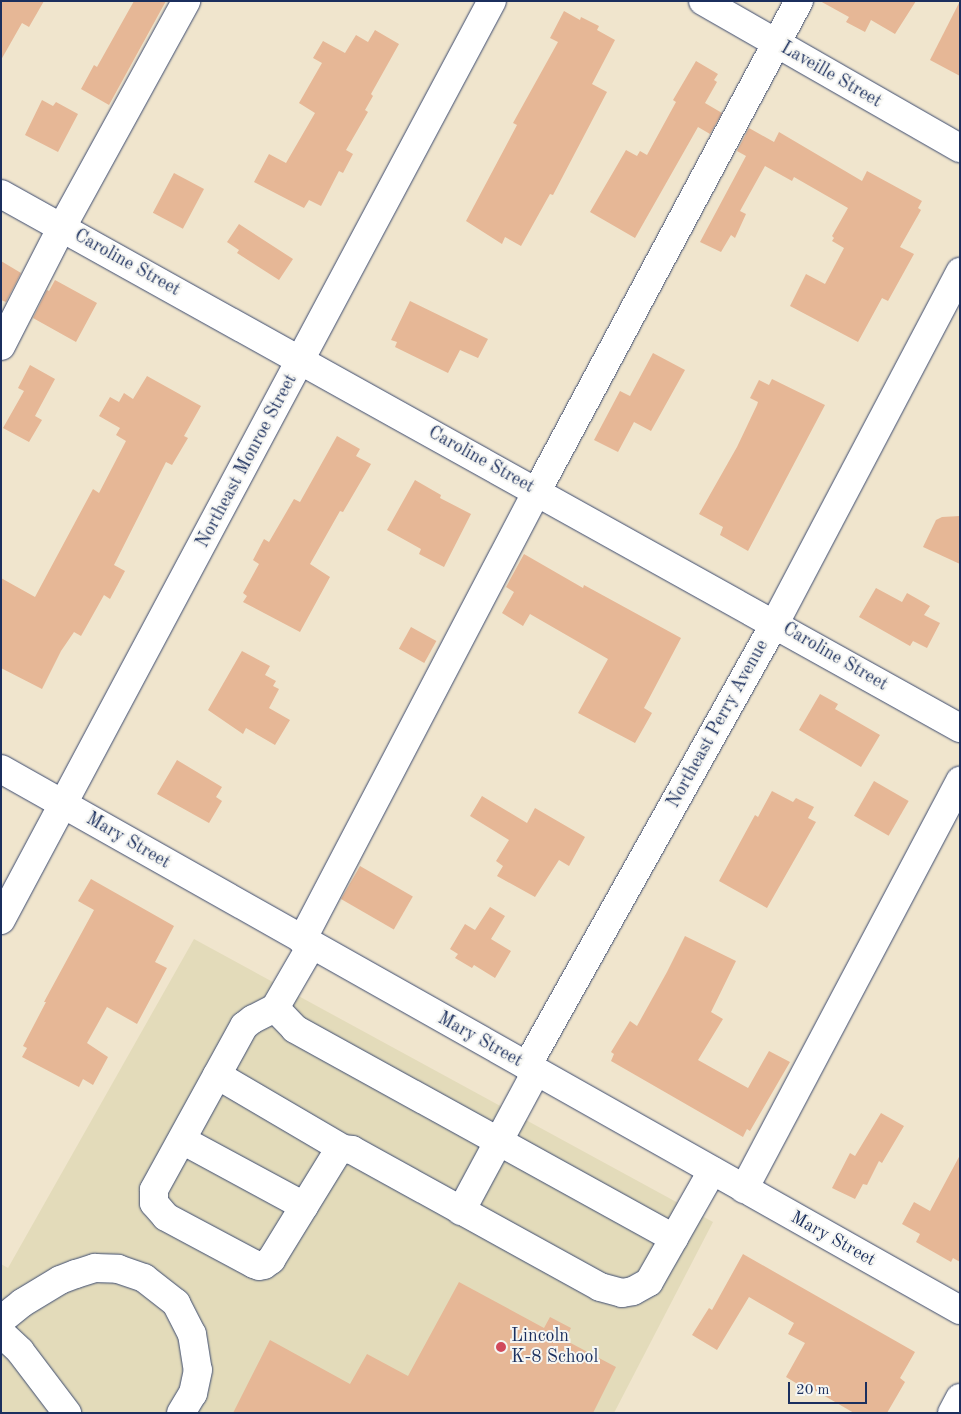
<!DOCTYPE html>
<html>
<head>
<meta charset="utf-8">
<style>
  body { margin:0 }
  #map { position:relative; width:961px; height:1414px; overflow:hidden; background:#f0e5cd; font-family:"Old Standard TT",serif }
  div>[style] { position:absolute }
  .built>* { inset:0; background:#e3dbba }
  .building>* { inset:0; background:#e6b796; transform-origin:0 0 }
  .roads { filter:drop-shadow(0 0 1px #3b4a6f) drop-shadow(0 0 1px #3b4a6f) }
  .minor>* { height:28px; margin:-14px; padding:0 14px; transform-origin:14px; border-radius:14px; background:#fff }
  .dots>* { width:14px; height:14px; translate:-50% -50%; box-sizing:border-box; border:2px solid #f6f6f2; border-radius:50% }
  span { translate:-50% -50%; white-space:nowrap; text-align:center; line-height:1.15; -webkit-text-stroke:4px #f6f6f2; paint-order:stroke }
  .street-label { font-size:18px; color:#1b2f5e }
  .poi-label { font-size:18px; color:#1b2f5e }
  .left { translate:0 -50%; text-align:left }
  .frame { position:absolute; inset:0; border:2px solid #1b2f5e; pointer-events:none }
  .scale { position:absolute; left:788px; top:1382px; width:79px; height:22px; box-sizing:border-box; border:2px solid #1b2f5e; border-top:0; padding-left:6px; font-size:15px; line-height:18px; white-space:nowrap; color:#1b2f5e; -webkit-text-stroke:4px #f6f6f2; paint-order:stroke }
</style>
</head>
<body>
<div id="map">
  <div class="built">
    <i style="clip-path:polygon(194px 939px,713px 1222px,614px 1413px,1px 1413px,1px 1264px,8px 1268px)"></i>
  </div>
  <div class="building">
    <i style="clip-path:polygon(1px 1px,44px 1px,29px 27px,22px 23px,1px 60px)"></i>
    <i style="clip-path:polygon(134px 1px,166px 1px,109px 105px,81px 89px,94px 65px,97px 67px)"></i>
    <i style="clip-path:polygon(820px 1px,916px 1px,895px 34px,871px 20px,865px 32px,846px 22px,849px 17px)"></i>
    <i style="clip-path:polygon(960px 1px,960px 76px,930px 60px)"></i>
    <i style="clip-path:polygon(564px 11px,580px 20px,581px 17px,599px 26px,597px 30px,615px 40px,592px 84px,607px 92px,553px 195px,550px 194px,521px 246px,505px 237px,502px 244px,466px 221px,517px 125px,513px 123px,558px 42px,550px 38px)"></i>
    <i style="clip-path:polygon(375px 30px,399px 44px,371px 94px,373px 96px,365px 110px,368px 112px,346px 150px,353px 154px,343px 173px,339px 171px,321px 206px,309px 200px,304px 208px,254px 182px,269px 154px,286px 163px,315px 113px,299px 103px,322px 63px,313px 58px,323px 41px,345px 53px,356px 35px,368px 42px)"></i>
    <i style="clip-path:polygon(696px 61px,718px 74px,714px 80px,717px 82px,705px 103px,722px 113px,710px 134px,698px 127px,635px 238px,590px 212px,626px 150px,637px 156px,640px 151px,647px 155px,676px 102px,673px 100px)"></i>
    <i style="clip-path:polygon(42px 100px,53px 106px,56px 102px,78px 114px,58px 152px,25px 135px)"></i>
    <i style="clip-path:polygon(749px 128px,774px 142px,779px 132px,862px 181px,867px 171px,922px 201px,918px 208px,921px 210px,900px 247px,914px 254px,888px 301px,882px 298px,858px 342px,790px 306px,806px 274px,825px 284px,844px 248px,832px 241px,834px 238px,832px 236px,848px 208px,794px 177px,792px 181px,765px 166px,740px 211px,746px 214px,735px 238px,731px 235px,721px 252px,700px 242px,746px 156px,737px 151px)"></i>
    <i style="left:174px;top:173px;width:34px;height:45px;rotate:28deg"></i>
    <i style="clip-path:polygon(239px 224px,293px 259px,279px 280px,237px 253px,239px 250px,227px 242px)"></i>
    <i style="clip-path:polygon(1px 261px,21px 273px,6px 302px,1px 300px)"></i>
    <i style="clip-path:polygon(55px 280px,97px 303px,76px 342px,33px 318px,47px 290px,49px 291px)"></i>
    <i style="clip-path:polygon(410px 301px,488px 339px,478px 358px,460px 350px,448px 373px,395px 347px,397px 342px,391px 340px)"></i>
    <i style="clip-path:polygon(653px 353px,685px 370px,651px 431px,634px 422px,618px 452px,594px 440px,620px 391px,630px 396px)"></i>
    <i style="clip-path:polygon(30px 365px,55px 379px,35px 416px,42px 420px,29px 442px,3px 428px,24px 391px,18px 388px)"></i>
    <i style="clip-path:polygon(147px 376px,201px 406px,184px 436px,188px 438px,172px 465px,166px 462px,114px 565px,125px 571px,110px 599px,104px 595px,81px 636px,74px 632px,61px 651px,42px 689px,1px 668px,1px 578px,35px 597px,93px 489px,99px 493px,126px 441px,116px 435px,120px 428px,99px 416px,110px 397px,119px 402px,124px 393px,133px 399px)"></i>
    <i style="clip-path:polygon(772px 379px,825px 405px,748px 551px,720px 535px,723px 527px,699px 514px,737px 447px,757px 405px,758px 402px,750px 398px,759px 380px,769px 385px)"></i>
    <i style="clip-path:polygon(337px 436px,360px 449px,356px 456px,371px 464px,343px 512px,340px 511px,310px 564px,330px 577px,300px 632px,243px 602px,247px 596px,243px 593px,259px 564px,253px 560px,264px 539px,269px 542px,294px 499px,300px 502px)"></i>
    <i style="clip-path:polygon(415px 480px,441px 495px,440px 498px,471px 514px,444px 567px,419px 554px,421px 549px,387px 530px)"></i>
    <i style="clip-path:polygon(960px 516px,960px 564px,923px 547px,936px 520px,942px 517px)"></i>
    <i style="clip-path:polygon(524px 554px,583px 588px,584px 585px,681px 638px,644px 708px,652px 713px,635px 743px,578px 713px,608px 659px,530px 614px,523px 626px,502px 613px,514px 592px,506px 587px)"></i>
    <i style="clip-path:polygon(876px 588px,902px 602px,907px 593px,930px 606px,924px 615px,940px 623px,927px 648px,913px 641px,910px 646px,859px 617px)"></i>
    <i style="left:411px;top:627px;width:29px;height:25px;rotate:29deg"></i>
    <i style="clip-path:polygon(242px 651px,270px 666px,265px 675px,276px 681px,273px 686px,279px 689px,269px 708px,290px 720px,275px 745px,246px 728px,243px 734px,208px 710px)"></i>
    <i style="clip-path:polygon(820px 694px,838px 704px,835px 709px,880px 735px,861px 767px,799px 730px)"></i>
    <i style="clip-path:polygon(177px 760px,222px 787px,216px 797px,222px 801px,209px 823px,157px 794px)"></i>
    <i style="left:874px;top:781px;width:40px;height:40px;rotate:30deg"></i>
    <i style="clip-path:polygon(772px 791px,793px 802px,796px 798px,814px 807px,808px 818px,816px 822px,767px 908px,719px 881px,755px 815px,758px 817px)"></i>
    <i style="clip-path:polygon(482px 796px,527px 823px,535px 808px,585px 837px,569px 866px,559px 860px,535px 897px,497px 876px,503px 866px,496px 861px,509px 840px,470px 816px)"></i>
    <i style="left:360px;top:866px;width:61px;height:38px;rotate:30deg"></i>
    <i style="clip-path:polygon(91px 879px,174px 926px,155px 962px,167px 968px,137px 1024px,107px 1007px,87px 1043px,108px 1057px,93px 1085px,83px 1079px,79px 1087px,22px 1057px,27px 1048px,23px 1046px,46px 1002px,44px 1002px,94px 910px,78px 901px)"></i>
    <i style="clip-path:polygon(490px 907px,505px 916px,491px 939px,511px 951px,495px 978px,474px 965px,472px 968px,455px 958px,458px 954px,450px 949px,465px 924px,475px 930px)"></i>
    <i style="clip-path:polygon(685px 936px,736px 961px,711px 1012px,723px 1019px,698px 1060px,748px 1088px,769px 1051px,790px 1062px,750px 1131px,747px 1129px,743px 1137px,611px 1061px,614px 1054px,611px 1052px,630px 1021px,637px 1026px,667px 972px)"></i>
    <i style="clip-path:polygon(881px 1113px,904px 1126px,882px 1163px,879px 1161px,867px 1185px,863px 1184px,855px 1199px,832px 1188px,850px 1153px,855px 1156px)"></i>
    <i style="clip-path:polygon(960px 1155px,960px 1262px,953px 1258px,951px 1262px,916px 1242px,920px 1234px,902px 1224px,914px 1202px,930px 1211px)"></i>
    <i style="clip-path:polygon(743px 1254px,915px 1352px,900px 1378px,905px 1382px,887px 1413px,854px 1413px,811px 1388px,809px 1391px,786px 1377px,805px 1343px,788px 1334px,794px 1323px,749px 1297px,717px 1350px,692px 1335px,709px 1308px,712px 1310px)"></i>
    <i style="clip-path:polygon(459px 1282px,544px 1328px,550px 1317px,571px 1328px,565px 1340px,616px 1367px,593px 1413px,233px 1413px,270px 1340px,350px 1384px,367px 1354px,408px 1376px)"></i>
  </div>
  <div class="roads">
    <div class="minor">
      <i style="left:703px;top:1px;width:296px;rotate:29.8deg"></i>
      <i style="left:1px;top:194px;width:1098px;rotate:29.11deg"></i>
      <i style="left:1px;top:346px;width:134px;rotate:-62.9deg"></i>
      <i style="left:62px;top:227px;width:258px;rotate:-61.2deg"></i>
      <i style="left:1px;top:769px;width:1101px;rotate:29.43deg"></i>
      <i style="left:1px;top:920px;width:1042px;rotate:-61.89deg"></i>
      <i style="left:302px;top:940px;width:507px;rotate:-62.37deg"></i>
      <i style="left:537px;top:491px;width:556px;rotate:-61.87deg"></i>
      <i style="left:311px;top:946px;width:72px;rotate:120.1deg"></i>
      <i style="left:275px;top:1008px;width:25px;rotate:153deg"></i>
      <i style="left:253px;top:1019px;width:11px;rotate:142deg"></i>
      <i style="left:244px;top:1026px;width:187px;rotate:118.8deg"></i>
      <i style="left:154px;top:1190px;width:13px;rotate:90deg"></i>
      <i style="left:154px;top:1203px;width:18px;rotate:49deg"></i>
      <i style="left:166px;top:1217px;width:100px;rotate:28.1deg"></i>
      <i style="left:254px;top:1264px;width:5px;rotate:22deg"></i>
      <i style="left:259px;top:1266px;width:5px;rotate:-11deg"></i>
      <i style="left:264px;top:1265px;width:9px;rotate:-36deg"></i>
      <i style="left:271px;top:1260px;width:128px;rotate:-58.4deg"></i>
      <i style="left:338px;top:1151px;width:5px;rotate:-22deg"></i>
      <i style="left:343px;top:1149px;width:9px;rotate:6deg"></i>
      <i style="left:352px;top:1150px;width:283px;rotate:28.9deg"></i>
      <i style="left:600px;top:1287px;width:23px;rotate:15deg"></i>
      <i style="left:622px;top:1293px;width:11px;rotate:-10deg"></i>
      <i style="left:633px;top:1291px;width:18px;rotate:-29deg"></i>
      <i style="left:649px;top:1282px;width:128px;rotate:-60.4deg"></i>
      <i style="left:275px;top:1008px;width:29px;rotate:46deg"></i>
      <i style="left:295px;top:1029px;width:433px;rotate:28.9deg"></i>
      <i style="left:527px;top:1066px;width:508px;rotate:-60.76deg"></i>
      <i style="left:775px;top:623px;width:397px;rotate:-62.2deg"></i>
      <i style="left:217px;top:1075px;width:146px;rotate:30.4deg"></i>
      <i style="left:182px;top:1140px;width:139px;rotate:28.4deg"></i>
      <i style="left:744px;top:1189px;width:462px;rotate:-62.1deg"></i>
      <i style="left:461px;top:1211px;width:158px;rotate:-61.7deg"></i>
      <i style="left:1px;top:1320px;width:27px;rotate:-39deg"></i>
      <i style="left:22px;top:1303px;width:44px;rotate:-31.2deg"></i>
      <i style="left:60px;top:1280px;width:17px;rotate:-21deg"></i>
      <i style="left:76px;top:1274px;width:20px;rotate:-18deg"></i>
      <i style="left:95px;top:1268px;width:23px;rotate:2deg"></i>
      <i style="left:118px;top:1269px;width:28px;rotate:19deg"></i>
      <i style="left:144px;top:1278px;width:41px;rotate:38deg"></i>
      <i style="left:176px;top:1303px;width:35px;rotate:63deg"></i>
      <i style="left:192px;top:1334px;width:36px;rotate:81deg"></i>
      <i style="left:198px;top:1370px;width:24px;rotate:102deg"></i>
      <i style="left:193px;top:1393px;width:23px;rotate:121deg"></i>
      <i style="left:1px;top:1333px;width:26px;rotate:43deg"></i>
      <i style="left:20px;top:1351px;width:78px;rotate:52.8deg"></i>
      <i style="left:952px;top:1413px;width:17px;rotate:-62deg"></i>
    </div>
  </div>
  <div class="dots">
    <i style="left:501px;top:1347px;background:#d1495b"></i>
  </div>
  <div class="street-label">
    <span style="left:831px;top:75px;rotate:30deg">Laveille Street</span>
    <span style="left:127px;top:263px;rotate:29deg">Caroline Street</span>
    <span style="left:481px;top:460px;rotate:29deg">Caroline Street</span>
    <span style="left:247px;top:461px;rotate:-62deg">Northeast Monroe Street</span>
    <span style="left:835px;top:657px;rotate:30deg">Caroline Street</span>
    <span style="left:718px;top:724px;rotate:-61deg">Northeast Perry Avenue</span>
    <span style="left:128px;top:841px;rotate:30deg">Mary Street</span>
    <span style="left:480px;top:1040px;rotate:29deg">Mary Street</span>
    <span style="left:833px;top:1239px;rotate:29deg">Mary Street</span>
  </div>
  <div class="poi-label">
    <span class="left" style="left:511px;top:1347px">Lincoln<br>K-8 School</span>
  </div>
  <div class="frame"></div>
  <div class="scale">20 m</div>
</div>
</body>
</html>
